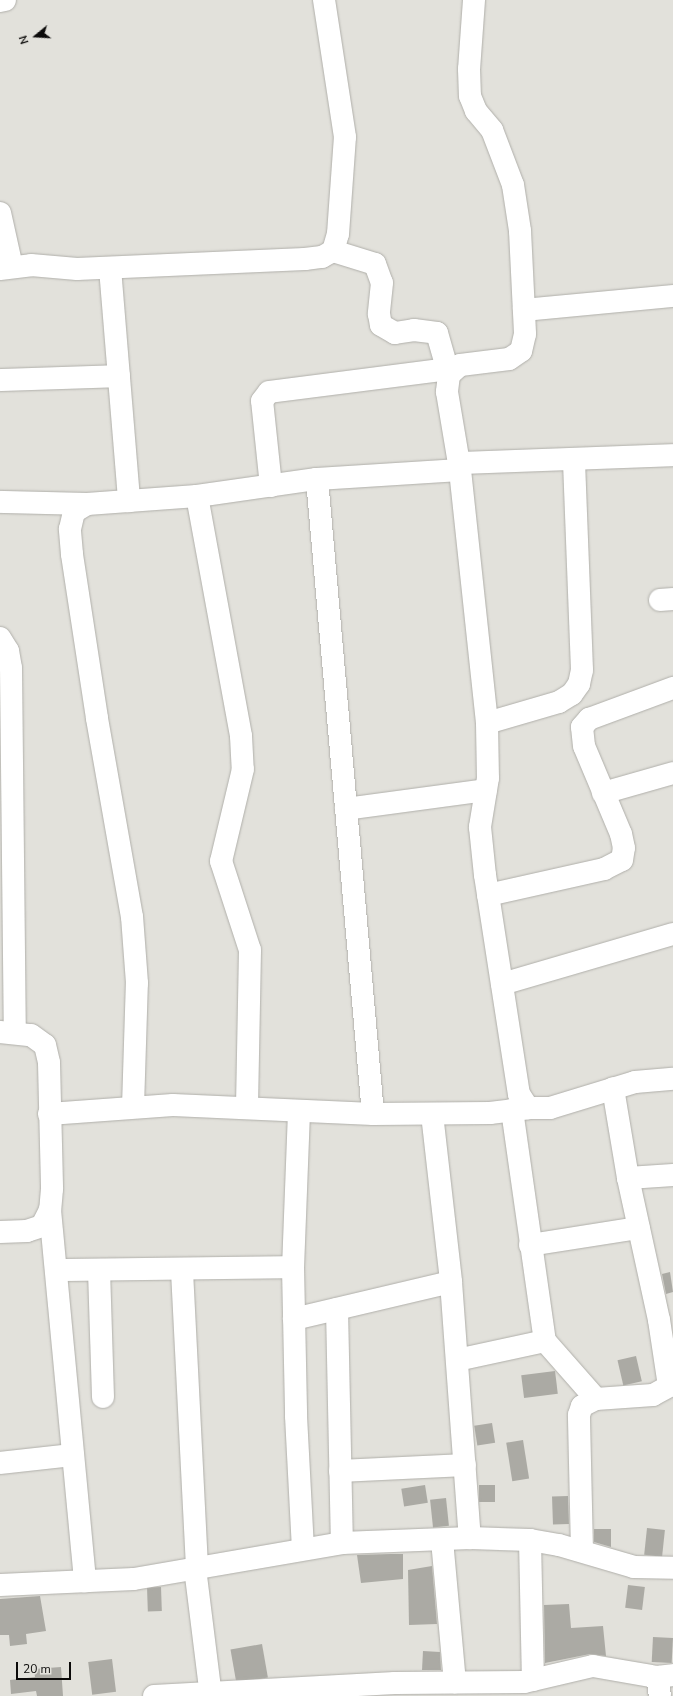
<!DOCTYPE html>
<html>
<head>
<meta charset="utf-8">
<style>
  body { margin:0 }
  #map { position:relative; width:673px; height:1696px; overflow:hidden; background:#e2e1db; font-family:"Nunito Sans",sans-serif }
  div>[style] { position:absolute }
  .building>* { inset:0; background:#abaaa4; transform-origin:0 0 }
  .roads { filter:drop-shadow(0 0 1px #b0afaa) drop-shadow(0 0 1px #b0afaa) }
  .street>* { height:22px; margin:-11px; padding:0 11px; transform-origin:11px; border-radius:11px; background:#fff }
  .secondary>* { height:22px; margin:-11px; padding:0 11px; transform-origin:11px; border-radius:11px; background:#fff }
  span { translate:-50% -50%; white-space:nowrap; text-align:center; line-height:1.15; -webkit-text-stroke:3px #e2e1db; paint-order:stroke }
  .north { position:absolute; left:16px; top:16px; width:40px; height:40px; -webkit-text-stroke:3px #e2e1db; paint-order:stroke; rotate:252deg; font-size:11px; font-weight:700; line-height:16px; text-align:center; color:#0c0b0a }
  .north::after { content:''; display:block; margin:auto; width:14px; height:18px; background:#0c0b0a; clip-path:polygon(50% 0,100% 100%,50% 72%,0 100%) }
  .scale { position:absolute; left:16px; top:1662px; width:55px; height:18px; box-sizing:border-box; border:2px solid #0c0b0a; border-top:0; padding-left:5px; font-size:12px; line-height:14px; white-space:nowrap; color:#0c0b0a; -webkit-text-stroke:3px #e2e1db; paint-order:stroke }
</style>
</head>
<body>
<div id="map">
  <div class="building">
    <i style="clip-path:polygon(670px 1272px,673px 1292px,666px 1294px,662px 1274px)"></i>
    <i style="left:636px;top:1356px;width:26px;height:19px;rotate:77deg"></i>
    <i style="left:555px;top:1371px;width:23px;height:34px;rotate:83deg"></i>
    <i style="left:492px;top:1423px;width:20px;height:18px;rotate:81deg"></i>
    <i style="left:523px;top:1440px;width:39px;height:17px;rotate:81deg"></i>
    <i style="left:425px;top:1485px;width:18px;height:24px;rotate:81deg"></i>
    <i style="left:479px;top:1485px;width:16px;height:17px"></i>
    <i style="left:568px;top:1496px;width:28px;height:16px;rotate:88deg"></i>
    <i style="left:446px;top:1498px;width:28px;height:16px;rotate:84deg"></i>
    <i style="left:647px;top:1528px;width:18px;height:27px;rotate:6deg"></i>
    <i style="clip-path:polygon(594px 1529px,611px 1529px,611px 1547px,594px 1542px)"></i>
    <i style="clip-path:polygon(391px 1554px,403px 1554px,403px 1579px,361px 1583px,357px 1555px)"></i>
    <i style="clip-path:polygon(432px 1566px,437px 1624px,409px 1625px,408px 1570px)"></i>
    <i style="left:628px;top:1585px;width:17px;height:23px;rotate:7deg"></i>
    <i style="left:161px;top:1587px;width:24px;height:14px;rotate:88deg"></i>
    <i style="clip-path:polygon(40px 1596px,46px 1631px,26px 1634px,27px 1644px,10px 1646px,9px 1635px,0 1635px,0 1599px)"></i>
    <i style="clip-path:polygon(569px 1604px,571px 1628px,603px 1626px,606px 1656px,590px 1654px,545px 1663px,544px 1605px)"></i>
    <i style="left:653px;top:1637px;width:20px;height:25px;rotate:3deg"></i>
    <i style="left:262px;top:1644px;width:34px;height:32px;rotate:80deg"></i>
    <i style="clip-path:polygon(423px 1651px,440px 1652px,441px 1670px,422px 1670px)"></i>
    <i style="left:112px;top:1659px;width:33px;height:24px;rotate:83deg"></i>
    <i style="clip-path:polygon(61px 1667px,63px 1696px,37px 1696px,36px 1691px,11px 1694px,10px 1680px,35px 1677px,34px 1669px)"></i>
  </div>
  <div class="roads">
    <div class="street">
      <i style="left:0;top:1px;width:5px;rotate:-11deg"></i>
      <i style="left:0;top:213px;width:55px;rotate:77.5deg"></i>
      <i style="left:333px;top:251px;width:44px;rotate:17.2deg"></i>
      <i style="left:375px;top:264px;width:20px;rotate:70deg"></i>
      <i style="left:382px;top:283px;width:31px;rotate:96deg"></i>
      <i style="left:379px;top:314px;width:11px;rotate:80deg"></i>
      <i style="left:381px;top:325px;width:16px;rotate:30deg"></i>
      <i style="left:395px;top:333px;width:19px;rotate:-9deg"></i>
      <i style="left:414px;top:330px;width:23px;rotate:7deg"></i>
      <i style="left:437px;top:333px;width:44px;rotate:74.1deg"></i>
      <i style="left:110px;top:268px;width:234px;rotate:85.3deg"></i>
      <i style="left:0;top:269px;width:31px;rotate:-7deg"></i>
      <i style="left:31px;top:265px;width:46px;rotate:5deg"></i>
      <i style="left:77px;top:269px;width:228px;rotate:-2.5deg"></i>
      <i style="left:305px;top:259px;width:17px;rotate:-7deg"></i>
      <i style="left:322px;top:257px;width:13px;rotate:-29deg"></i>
      <i style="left:333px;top:251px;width:18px;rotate:-74deg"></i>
      <i style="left:338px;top:234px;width:97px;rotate:-85.9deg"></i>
      <i style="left:345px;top:137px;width:139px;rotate:-98.7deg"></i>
      <i style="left:524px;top:310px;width:150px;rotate:-5.4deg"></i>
      <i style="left:0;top:380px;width:119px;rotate:-1.9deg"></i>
      <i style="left:459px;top:463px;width:214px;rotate:-2.1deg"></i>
      <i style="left:317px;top:479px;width:637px;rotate:84.96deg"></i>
      <i style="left:271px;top:486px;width:85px;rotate:-96deg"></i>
      <i style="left:262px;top:401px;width:11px;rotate:-52deg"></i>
      <i style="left:269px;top:392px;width:180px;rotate:-7.3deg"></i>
      <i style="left:197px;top:496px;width:244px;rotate:79.6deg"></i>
      <i style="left:241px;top:736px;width:33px;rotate:87deg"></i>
      <i style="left:243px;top:769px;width:95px;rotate:103.4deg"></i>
      <i style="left:221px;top:861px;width:94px;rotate:72deg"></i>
      <i style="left:250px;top:950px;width:156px;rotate:91.1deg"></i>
      <i style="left:0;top:502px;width:87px;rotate:1.3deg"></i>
      <i style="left:660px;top:600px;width:13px;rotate:-4deg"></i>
      <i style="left:0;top:638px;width:15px;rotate:58deg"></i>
      <i style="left:8px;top:651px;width:17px;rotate:80deg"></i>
      <i style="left:11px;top:668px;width:364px;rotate:89.4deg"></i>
      <i style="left:487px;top:723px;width:75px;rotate:-16.3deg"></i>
      <i style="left:559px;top:702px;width:15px;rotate:-32deg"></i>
      <i style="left:572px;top:694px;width:12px;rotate:-55deg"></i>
      <i style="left:579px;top:684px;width:14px;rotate:-78deg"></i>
      <i style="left:582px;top:670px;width:211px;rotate:-92.2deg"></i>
      <i style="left:603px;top:793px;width:73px;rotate:-15.9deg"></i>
      <i style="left:346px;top:809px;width:141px;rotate:-7.7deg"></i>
      <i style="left:488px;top:895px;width:119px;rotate:-12.6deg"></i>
      <i style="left:604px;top:869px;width:20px;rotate:-27deg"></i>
      <i style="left:622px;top:860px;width:12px;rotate:-81deg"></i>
      <i style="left:624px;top:848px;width:14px;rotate:-102deg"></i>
      <i style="left:621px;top:834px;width:95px;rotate:-112.8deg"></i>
      <i style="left:584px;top:746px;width:19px;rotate:-96deg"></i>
      <i style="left:582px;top:727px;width:11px;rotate:-49deg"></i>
      <i style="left:589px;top:719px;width:90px;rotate:-20.3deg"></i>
      <i style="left:502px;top:984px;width:178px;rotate:-16.3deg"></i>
      <i style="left:0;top:1032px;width:31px;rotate:6deg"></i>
      <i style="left:31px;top:1035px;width:17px;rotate:36deg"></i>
      <i style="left:45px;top:1045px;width:18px;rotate:77deg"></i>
      <i style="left:49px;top:1063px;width:126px;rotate:88.6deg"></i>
      <i style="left:52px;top:1189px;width:21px;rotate:95deg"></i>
      <i style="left:50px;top:1210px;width:18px;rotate:117deg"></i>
      <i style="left:42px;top:1226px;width:16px;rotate:162deg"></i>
      <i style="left:27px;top:1231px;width:27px;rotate:178deg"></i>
      <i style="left:133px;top:1107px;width:124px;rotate:-88.2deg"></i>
      <i style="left:137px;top:983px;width:66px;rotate:-94.3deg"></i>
      <i style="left:132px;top:917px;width:202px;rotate:-100deg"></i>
      <i style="left:97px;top:718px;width:166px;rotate:-98.7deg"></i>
      <i style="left:72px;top:554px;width:25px;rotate:-95deg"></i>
      <i style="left:70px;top:529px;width:17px;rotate:-77deg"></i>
      <i style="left:74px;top:512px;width:15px;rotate:-32deg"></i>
      <i style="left:87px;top:504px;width:110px;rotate:-4.2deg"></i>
      <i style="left:197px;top:496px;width:121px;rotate:-8.1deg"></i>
      <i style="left:317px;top:479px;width:143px;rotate:-3.6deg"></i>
      <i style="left:512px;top:1110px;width:233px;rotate:81.9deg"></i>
      <i style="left:545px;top:1341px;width:77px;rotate:48.7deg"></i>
      <i style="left:299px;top:1112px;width:155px;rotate:92.2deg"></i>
      <i style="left:293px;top:1267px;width:149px;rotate:88.8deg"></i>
      <i style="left:296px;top:1416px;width:132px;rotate:87deg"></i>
      <i style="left:49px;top:1114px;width:124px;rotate:-4.2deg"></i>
      <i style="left:173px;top:1105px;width:200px;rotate:2.6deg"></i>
      <i style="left:373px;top:1114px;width:117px;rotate:-0.5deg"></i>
      <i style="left:490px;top:1113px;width:38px;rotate:-7deg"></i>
      <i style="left:432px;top:1114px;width:169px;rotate:83.5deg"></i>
      <i style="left:451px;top:1282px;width:257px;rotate:85.8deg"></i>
      <i style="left:628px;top:1178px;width:45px;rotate:-3.8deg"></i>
      <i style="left:50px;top:1210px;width:373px;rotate:84.6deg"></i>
      <i style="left:530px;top:1245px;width:110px;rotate:-8.9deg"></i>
      <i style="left:56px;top:1270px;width:237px;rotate:-0.7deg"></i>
      <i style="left:99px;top:1270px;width:127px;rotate:88.2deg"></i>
      <i style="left:182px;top:1271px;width:296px;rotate:87.1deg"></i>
      <i style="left:337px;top:1309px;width:234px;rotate:88.8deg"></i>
      <i style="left:294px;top:1319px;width:161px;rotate:-13.3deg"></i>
      <i style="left:457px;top:1360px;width:90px;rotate:-12.2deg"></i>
      <i style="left:0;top:1463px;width:73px;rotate:-6.3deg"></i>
      <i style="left:340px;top:1471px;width:125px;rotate:-2.7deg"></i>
      <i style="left:442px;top:1540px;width:143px;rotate:84.8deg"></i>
      <i style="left:530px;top:1540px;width:140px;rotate:88.8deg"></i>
      <i style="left:582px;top:1551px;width:136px;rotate:-91.3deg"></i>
      <i style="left:579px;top:1415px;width:9px;rotate:-72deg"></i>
      <i style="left:582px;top:1406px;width:16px;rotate:-27deg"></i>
      <i style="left:596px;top:1399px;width:57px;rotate:-4deg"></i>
      <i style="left:653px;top:1395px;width:18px;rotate:-29deg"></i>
      <i style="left:669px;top:1386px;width:67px;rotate:-98.6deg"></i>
      <i style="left:659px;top:1320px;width:145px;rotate:-102.3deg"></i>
      <i style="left:628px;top:1178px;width:91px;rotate:-99.5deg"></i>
      <i style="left:195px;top:1568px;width:129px;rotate:82.9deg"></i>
      <i style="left:0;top:1585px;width:134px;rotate:-2.6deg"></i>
      <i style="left:134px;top:1579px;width:211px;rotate:-9.8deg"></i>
      <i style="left:342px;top:1543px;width:128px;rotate:-2.2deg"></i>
      <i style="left:470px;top:1538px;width:60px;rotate:1.9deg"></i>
      <i style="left:530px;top:1540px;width:29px;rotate:10deg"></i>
      <i style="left:559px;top:1545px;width:78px;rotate:16.3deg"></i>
      <i style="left:634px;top:1567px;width:39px;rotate:1deg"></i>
      <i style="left:657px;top:1677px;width:19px;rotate:81deg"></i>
      <i style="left:154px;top:1696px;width:241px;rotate:-3.1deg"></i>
      <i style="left:395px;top:1683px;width:129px;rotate:-0.4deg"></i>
      <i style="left:524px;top:1682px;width:71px;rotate:-13.1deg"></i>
      <i style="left:593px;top:1666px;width:65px;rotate:9.8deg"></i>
      <i style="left:657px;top:1677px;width:16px;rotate:-7deg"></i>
    </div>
    <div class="secondary">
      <i style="left:474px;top:0;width:69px;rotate:94.1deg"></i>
      <i style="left:469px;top:69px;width:27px;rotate:88deg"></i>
      <i style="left:470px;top:96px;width:16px;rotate:68deg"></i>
      <i style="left:476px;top:111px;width:25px;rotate:50deg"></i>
      <i style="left:492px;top:130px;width:59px;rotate:69.1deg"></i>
      <i style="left:513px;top:185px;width:47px;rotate:81.3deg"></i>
      <i style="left:520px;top:231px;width:103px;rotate:87.2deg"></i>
      <i style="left:525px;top:334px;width:17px;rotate:103deg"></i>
      <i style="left:521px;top:351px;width:14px;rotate:146deg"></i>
      <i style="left:509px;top:359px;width:49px;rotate:173deg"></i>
      <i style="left:460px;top:365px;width:15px;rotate:138deg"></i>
      <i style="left:449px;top:375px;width:17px;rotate:97deg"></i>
      <i style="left:447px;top:392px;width:79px;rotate:80.5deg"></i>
      <i style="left:460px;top:470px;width:254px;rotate:83.9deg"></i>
      <i style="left:487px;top:723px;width:55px;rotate:89deg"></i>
      <i style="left:488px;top:778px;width:50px;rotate:99.3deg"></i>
      <i style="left:480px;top:827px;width:48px;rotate:84.1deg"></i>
      <i style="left:485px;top:875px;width:222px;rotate:81.2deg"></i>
      <i style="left:519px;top:1094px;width:17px;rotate:57deg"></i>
      <i style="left:528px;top:1108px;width:22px"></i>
      <i style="left:550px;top:1108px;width:89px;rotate:-17deg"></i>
      <i style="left:635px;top:1082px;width:38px;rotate:-5deg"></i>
    </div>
  </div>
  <div class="north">N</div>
  <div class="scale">20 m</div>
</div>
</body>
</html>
